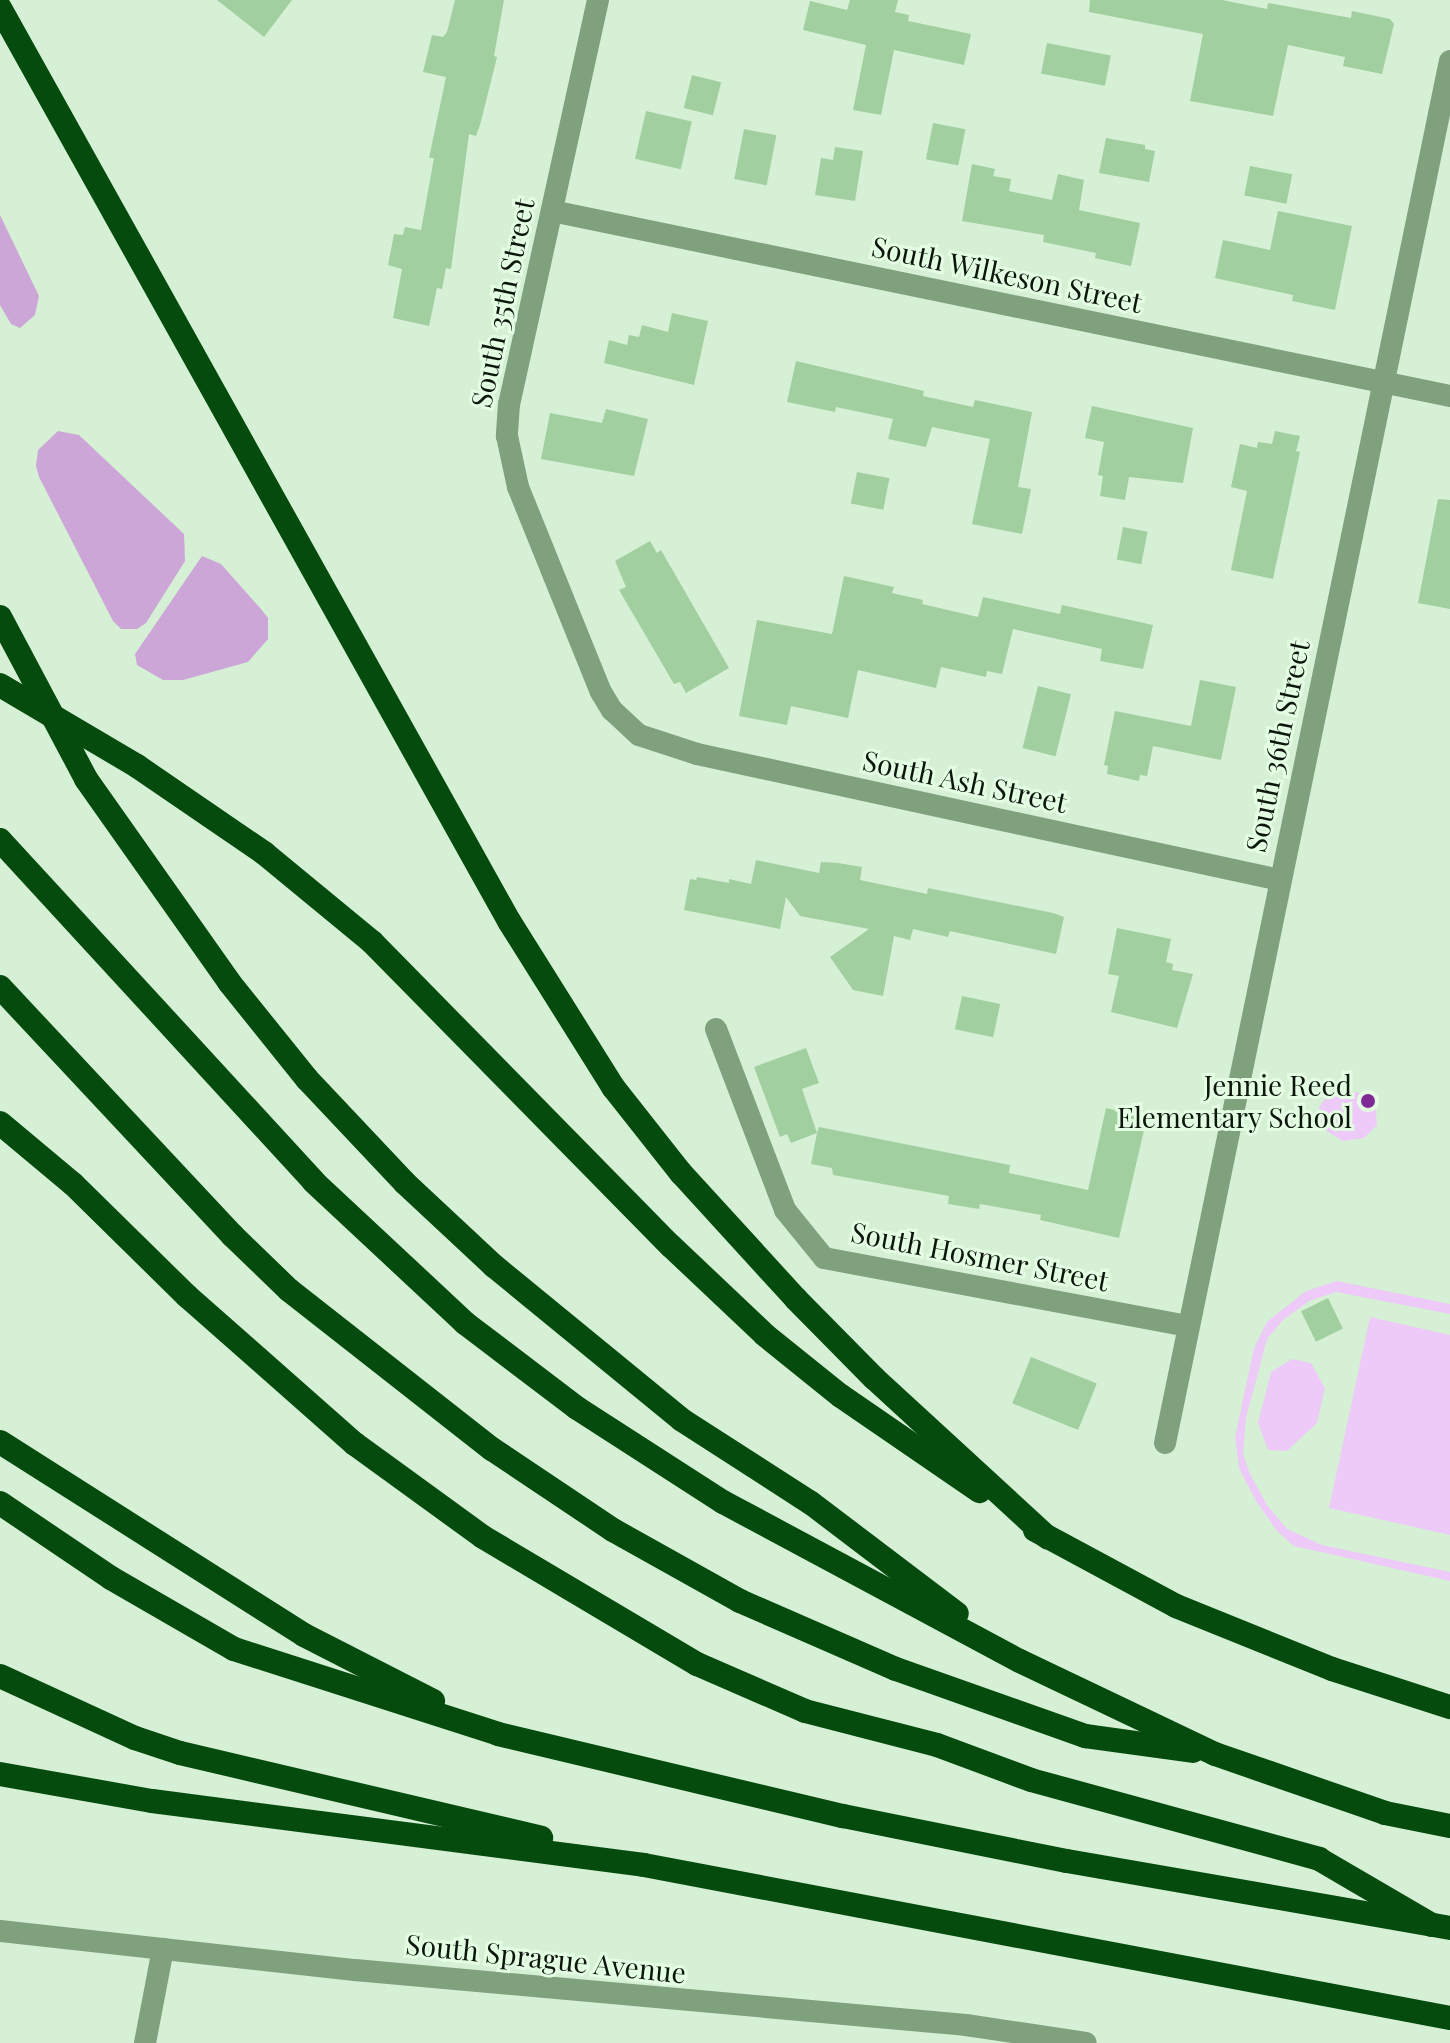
<!DOCTYPE html>
<html>
<head>
<meta charset="utf-8">
<style>
  body { margin:0 }
  #map { position:relative; width:1450px; height:2043px; overflow:hidden; background:#d6f0d5; font-family:"Playfair Display",serif }
  div>[style] { position:absolute }
  .green>* { inset:0; background:#edcaf7 }
  .water>* { inset:0; background:#cca6d7 }
  .building>* { inset:0; background:#a1cfa0; transform-origin:0 0 }
  .minor>* { height:22px; margin:-11px; padding:0 11px; transform-origin:11px; border-radius:11px; background:#7fa17e }
  .tertiary>* { height:22px; margin:-11px; padding:0 11px; transform-origin:11px; border-radius:11px; background:#7fa17e }
  .motorway>* { height:24px; margin:-12px; padding:0 12px; transform-origin:12px; border-radius:12px; background:#054b0e }
  .dots>* { width:22px; height:22px; translate:-50% -50%; box-sizing:border-box; border:4px solid #e4fee3; border-radius:50% }
  span { translate:-50% -50%; white-space:nowrap; text-align:center; line-height:1.15; -webkit-text-stroke:6px #e4fee3; paint-order:stroke }
  .street-label { font-size:28px; color:#0d160d }
  .poi-label { font-size:28px; color:#0d160d }
  .right { translate:-100% -50%; text-align:right }
</style>
</head>
<body>
<div id="map">
  <div class="green">
    <i style="clip-path:polygon(1356px 1092px,1375px 1102px,1377px 1125px,1364px 1138px,1343px 1141px,1322px 1128px,1319px 1107px,1330px 1093px)"></i>
    <i style="clip-path:polygon(1337px 1281px,1450px 1304px,1450px 1314px,1336px 1292px,1309px 1301px,1283px 1320px,1267px 1339px,1246px 1418px,1243px 1454px,1250px 1474px,1267px 1505px,1287px 1529px,1322px 1545px,1450px 1572px,1450px 1581px,1294px 1546px,1277px 1531px,1256px 1501px,1239px 1468px,1235px 1437px,1254px 1348px,1267px 1322px,1306px 1291px)"></i>
    <i style="clip-path:polygon(1370px 1317px,1450px 1335px,1450px 1535px,1329px 1508px)"></i>
    <i style="clip-path:polygon(1292px 1359px,1311px 1363px,1325px 1388px,1317px 1423px,1287px 1451px,1268px 1450px,1258px 1423px,1271px 1372px)"></i>
  </div>
  <div class="water">
    <i style="clip-path:polygon(0 215px,39px 296px,35px 315px,20px 328px,11px 324px,0 305px)"></i>
    <i style="clip-path:polygon(58px 431px,79px 435px,184px 534px,185px 561px,146px 623px,137px 629px,121px 629px,113px 621px,39px 477px,36px 466px,38px 450px)"></i>
    <i style="clip-path:polygon(202px 556px,221px 564px,261px 609px,268px 618px,268px 639px,248px 662px,183px 680px,163px 680px,137px 665px,135px 654px)"></i>
  </div>
  <div class="building">
    <i style="clip-path:polygon(217px 0,292px 0,264px 37px)"></i>
    <i style="clip-path:polygon(455px 0,504px 0,494px 56px,497px 57px,480px 125px,476px 136px,469px 134px,451px 269px,446px 268px,442px 289px,437px 288px,429px 326px,393px 318px,402px 269px,388px 265px,394px 234px,403px 235px,405px 227px,421px 230px,434px 158px,429px 158px,446px 77px,423px 72px,432px 35px,443px 37px,447px 32px)"></i>
    <i style="clip-path:polygon(850px 0,898px 0,895px 12px,909px 15px,908px 21px,971px 34px,964px 65px,894px 50px,881px 115px,853px 110px,866px 45px,803px 30px,810px 1px,847px 10px)"></i>
    <i style="clip-path:polygon(1090px 0,1222px 0,1267px 9px,1268px 3px,1351px 18px,1352px 11px,1390px 19px,1394px 24px,1382px 74px,1343px 66px,1345px 57px,1288px 45px,1273px 116px,1190px 101px,1203px 34px,1089px 12px)"></i>
    <i style="left:1047px;top:43px;width:65px;height:31px;rotate:11deg"></i>
    <i style="left:692px;top:75px;width:30px;height:34px;rotate:14deg"></i>
    <i style="left:646px;top:111px;width:47px;height:49px;rotate:13deg"></i>
    <i style="left:933px;top:123px;width:33px;height:37px;rotate:11deg"></i>
    <i style="left:744px;top:129px;width:33px;height:51px;rotate:11deg"></i>
    <i style="clip-path:polygon(1106px 138px,1145px 145px,1145px 149px,1155px 151px,1149px 182px,1099px 173px)"></i>
    <i style="clip-path:polygon(835px 147px,863px 151px,855px 201px,815px 195px,821px 158px,833px 160px)"></i>
    <i style="clip-path:polygon(972px 164px,995px 169px,993px 176px,1011px 179px,1009px 191px,1052px 200px,1058px 174px,1084px 180px,1079px 210px,1140px 223px,1131px 266px,1095px 258px,1096px 253px,1043px 242px,1044px 235px,962px 221px)"></i>
    <i style="left:1250px;top:166px;width:43px;height:30px;rotate:11deg"></i>
    <i style="clip-path:polygon(1278px 211px,1352px 226px,1335px 310px,1292px 301px,1293px 295px,1215px 278px,1223px 240px,1270px 250px)"></i>
    <i style="clip-path:polygon(672px 313px,708px 321px,694px 385px,604px 363px,609px 340px,627px 345px,629px 335px,639px 337px,642px 325px,668px 332px)"></i>
    <i style="clip-path:polygon(796px 361px,924px 391px,923px 396px,973px 407px,975px 400px,1032px 412px,1018px 487px,1031px 489px,1022px 534px,972px 524px,990px 439px,932px 427px,926px 447px,888px 439px,893px 419px,836px 407px,835px 412px,787px 402px)"></i>
    <i style="clip-path:polygon(1092px 406px,1193px 428px,1183px 483px,1129px 477px,1125px 500px,1100px 496px,1103px 476px,1098px 475px,1104px 442px,1085px 438px)"></i>
    <i style="clip-path:polygon(606px 409px,648px 419px,634px 476px,541px 459px,550px 413px,602px 423px)"></i>
    <i style="clip-path:polygon(1275px 431px,1300px 436px,1296px 451px,1300px 452px,1273px 579px,1231px 570px,1247px 491px,1231px 487px,1240px 444px,1257px 448px,1258px 442px,1272px 444px)"></i>
    <i style="left:857px;top:472px;width:33px;height:32px;rotate:11deg"></i>
    <i style="clip-path:polygon(1438px 499px,1450px 500px,1450px 609px,1418px 603px)"></i>
    <i style="left:1123px;top:527px;width:25px;height:33px;rotate:11deg"></i>
    <i style="clip-path:polygon(650px 541px,657px 553px,661px 550px,729px 668px,686px 693px,680px 682px,674px 684px,619px 590px,626px 587px,615px 561px)"></i>
    <i style="clip-path:polygon(844px 576px,894px 587px,892px 593px,923px 600px,922px 604px,978px 617px,983px 597px,1060px 614px,1062px 605px,1153px 625px,1143px 669px,1100px 661px,1102px 649px,1013px 629px,1002px 674px,987px 671px,986px 677px,941px 667px,936px 688px,858px 670px,848px 718px,791px 706px,787px 725px,739px 716px,757px 620px,832px 634px)"></i>
    <i style="clip-path:polygon(1200px 680px,1236px 687px,1221px 760px,1153px 746px,1147px 776px,1140px 775px,1139px 781px,1107px 774px,1108px 766px,1104px 765px,1115px 711px,1191px 726px)"></i>
    <i style="left:1038px;top:686px;width:34px;height:64px;rotate:14deg"></i>
    <i style="clip-path:polygon(756px 860px,819px 873px,821px 862px,838px 863px,862px 867px,860px 880px,927px 894px,928px 888px,1053px 913px,1064px 917px,1056px 954px,950px 931px,948px 937px,913px 929px,910px 940px,894px 936px,883px 996px,853px 990px,830px 957px,869px 929px,800px 916px,786px 897px,780px 929px,684px 910px,690px 879px,696px 880px,697px 877px,729px 883px,729px 879px,751px 884px)"></i>
    <i style="clip-path:polygon(1117px 928px,1171px 939px,1166px 962px,1173px 964px,1172px 970px,1193px 974px,1177px 1028px,1111px 1012px,1119px 976px,1108px 974px)"></i>
    <i style="left:962px;top:996px;width:39px;height:34px;rotate:12deg"></i>
    <i style="clip-path:polygon(806px 1048px,819px 1083px,802px 1089px,817px 1133px,819px 1127px,1010px 1165px,1009px 1173px,1088px 1190px,1106px 1108px,1147px 1117px,1119px 1238px,1040px 1220px,1041px 1215px,980px 1204px,979px 1209px,948px 1204px,949px 1196px,833px 1175px,832px 1168px,811px 1164px,817px 1133px,791px 1143px,787px 1134px,780px 1137px,754px 1067px)"></i>
    <i style="left:1328px;top:1298px;width:34px;height:30px;rotate:64deg"></i>
    <i style="left:1031px;top:1357px;width:71px;height:50px;rotate:22deg"></i>
  </div>
  <div class="minor">
    <i style="left:598px;top:0;width:414px;rotate:102.4deg"></i>
    <i style="left:509px;top:404px;width:32px;rotate:94deg"></i>
    <i style="left:507px;top:436px;width:52px;rotate:77.8deg"></i>
    <i style="left:518px;top:487px;width:221px;rotate:68deg"></i>
    <i style="left:601px;top:692px;width:21px;rotate:59deg"></i>
    <i style="left:612px;top:710px;width:37px;rotate:43deg"></i>
    <i style="left:639px;top:735px;width:61px;rotate:18.1deg"></i>
    <i style="left:697px;top:754px;width:596px;rotate:12.2deg"></i>
    <i style="left:552px;top:211px;width:917px;rotate:11.64deg"></i>
    <i style="left:716px;top:1029px;width:194px;rotate:69.1deg"></i>
    <i style="left:785px;top:1210px;width:62px;rotate:50.9deg"></i>
    <i style="left:824px;top:1258px;width:370px;rotate:10.6deg"></i>
    <i style="left:1165px;top:1443px;width:1411px;rotate:-78.35deg"></i>
  </div>
  <div class="tertiary">
    <i style="left:0;top:1931px;width:357px;rotate:6.3deg"></i>
    <i style="left:355px;top:1970px;width:613px;rotate:5.14deg"></i>
    <i style="left:966px;top:2025px;width:121px;rotate:8.5deg"></i>
    <i style="left:145px;top:2043px;width:96px;rotate:-79.2deg"></i>
  </div>
  <div class="motorway">
    <i style="left:0;top:8px;width:1045px;rotate:60.86deg"></i>
    <i style="left:509px;top:921px;width:196px;rotate:57.9deg"></i>
    <i style="left:613px;top:1087px;width:110px;rotate:51.7deg"></i>
    <i style="left:681px;top:1173px;width:171px;rotate:47.6deg"></i>
    <i style="left:796px;top:1299px;width:111px;rotate:45.4deg"></i>
    <i style="left:874px;top:1378px;width:236px;rotate:42.6deg"></i>
    <i style="left:0;top:617px;width:183px;rotate:62deg"></i>
    <i style="left:86px;top:779px;width:248px;rotate:54.8deg"></i>
    <i style="left:229px;top:982px;width:124px;rotate:51.2deg"></i>
    <i style="left:307px;top:1079px;width:143px;rotate:46.7deg"></i>
    <i style="left:405px;top:1183px;width:122px;rotate:43deg"></i>
    <i style="left:494px;top:1266px;width:243px;rotate:39.3deg"></i>
    <i style="left:682px;top:1420px;width:153px;rotate:32.8deg"></i>
    <i style="left:811px;top:1503px;width:183px;rotate:37.2deg"></i>
    <i style="left:0;top:685px;width:159px;rotate:30.6deg"></i>
    <i style="left:137px;top:766px;width:154px;rotate:34.4deg"></i>
    <i style="left:264px;top:853px;width:140px;rotate:39.5deg"></i>
    <i style="left:372px;top:942px;width:426px;rotate:45.5deg"></i>
    <i style="left:671px;top:1246px;width:129px;rotate:43.4deg"></i>
    <i style="left:765px;top:1335px;width:97px;rotate:38.8deg"></i>
    <i style="left:841px;top:1396px;width:168px;rotate:34.5deg"></i>
    <i style="left:0;top:840px;width:464px;rotate:47.4deg"></i>
    <i style="left:314px;top:1182px;width:207px;rotate:43deg"></i>
    <i style="left:465px;top:1323px;width:141px;rotate:37.2deg"></i>
    <i style="left:577px;top:1408px;width:174px;rotate:32.8deg"></i>
    <i style="left:723px;top:1502px;width:337px;rotate:28.2deg"></i>
    <i style="left:1020px;top:1661px;width:216px;rotate:25.5deg"></i>
    <i style="left:1215px;top:1754px;width:180px;rotate:19.1deg"></i>
    <i style="left:1385px;top:1813px;width:66px;rotate:11.3deg"></i>
    <i style="left:0;top:987px;width:340px;rotate:46.9deg"></i>
    <i style="left:232px;top:1235px;width:79px;rotate:44deg"></i>
    <i style="left:289px;top:1290px;width:258px;rotate:38.1deg"></i>
    <i style="left:492px;top:1449px;width:146px;rotate:33.8deg"></i>
    <i style="left:613px;top:1530px;width:145px;rotate:29.2deg"></i>
    <i style="left:740px;top:1601px;width:170px;rotate:23.6deg"></i>
    <i style="left:896px;top:1669px;width:201px;rotate:19.5deg"></i>
    <i style="left:1085px;top:1736px;width:109px;rotate:7.9deg"></i>
    <i style="left:0;top:1123px;width:95px;rotate:39.9deg"></i>
    <i style="left:73px;top:1184px;width:160px;rotate:44.5deg"></i>
    <i style="left:187px;top:1296px;width:224px;rotate:41.4deg"></i>
    <i style="left:355px;top:1444px;width:158px;rotate:36deg"></i>
    <i style="left:483px;top:1537px;width:249px;rotate:30.7deg"></i>
    <i style="left:697px;top:1664px;width:118px;rotate:23.5deg"></i>
    <i style="left:805px;top:1711px;width:136px;rotate:14.4deg"></i>
    <i style="left:937px;top:1745px;width:100px;rotate:20.4deg"></i>
    <i style="left:1031px;top:1780px;width:299px;rotate:15.3deg"></i>
    <i style="left:1319px;top:1859px;width:131px;rotate:30.3deg"></i>
    <i style="left:0;top:1442px;width:360px;rotate:32.4deg"></i>
    <i style="left:304px;top:1635px;width:145px;rotate:27.1deg"></i>
    <i style="left:0;top:1503px;width:134px;rotate:34deg"></i>
    <i style="left:111px;top:1578px;width:142px;rotate:30deg"></i>
    <i style="left:234px;top:1649px;width:277px;rotate:17.8deg"></i>
    <i style="left:498px;top:1734px;width:355px;rotate:13.4deg"></i>
    <i style="left:843px;top:1816px;width:228px;rotate:11.4deg"></i>
    <i style="left:1067px;top:1861px;width:389px;rotate:9.9deg"></i>
    <i style="left:1035px;top:1530px;width:160px;rotate:28.3deg"></i>
    <i style="left:1176px;top:1606px;width:168px;rotate:22deg"></i>
    <i style="left:1332px;top:1669px;width:124px;rotate:17.9deg"></i>
    <i style="left:0;top:1676px;width:149px;rotate:24.7deg"></i>
    <i style="left:135px;top:1738px;width:47px;rotate:18.4deg"></i>
    <i style="left:180px;top:1753px;width:371px;rotate:13.2deg"></i>
    <i style="left:0;top:1774px;width:154px;rotate:10.1deg"></i>
    <i style="left:152px;top:1801px;width:496px;rotate:7.4deg"></i>
    <i style="left:644px;top:1865px;width:820px;rotate:10.75deg"></i>
  </div>
  <div class="dots">
    <i style="left:1368px;top:1101px;background:#812997"></i>
  </div>
  <div class="street-label">
    <span style="left:1007px;top:274px;rotate:12deg">South Wilkeson Street</span>
    <span style="left:502px;top:303px;rotate:-78deg">South 35th Street</span>
    <span style="left:1277px;top:746px;rotate:-78deg">South 36th Street</span>
    <span style="left:965px;top:781px;rotate:12deg">South Ash Street</span>
    <span style="left:980px;top:1256px;rotate:11deg">South Hosmer Street</span>
    <span style="left:546px;top:1958px;rotate:6deg">South Sprague Avenue</span>
  </div>
  <div class="poi-label">
    <span class="right" style="left:1352px;top:1101px">Jennie Reed<br>Elementary School</span>
  </div>
</div>
</body>
</html>
